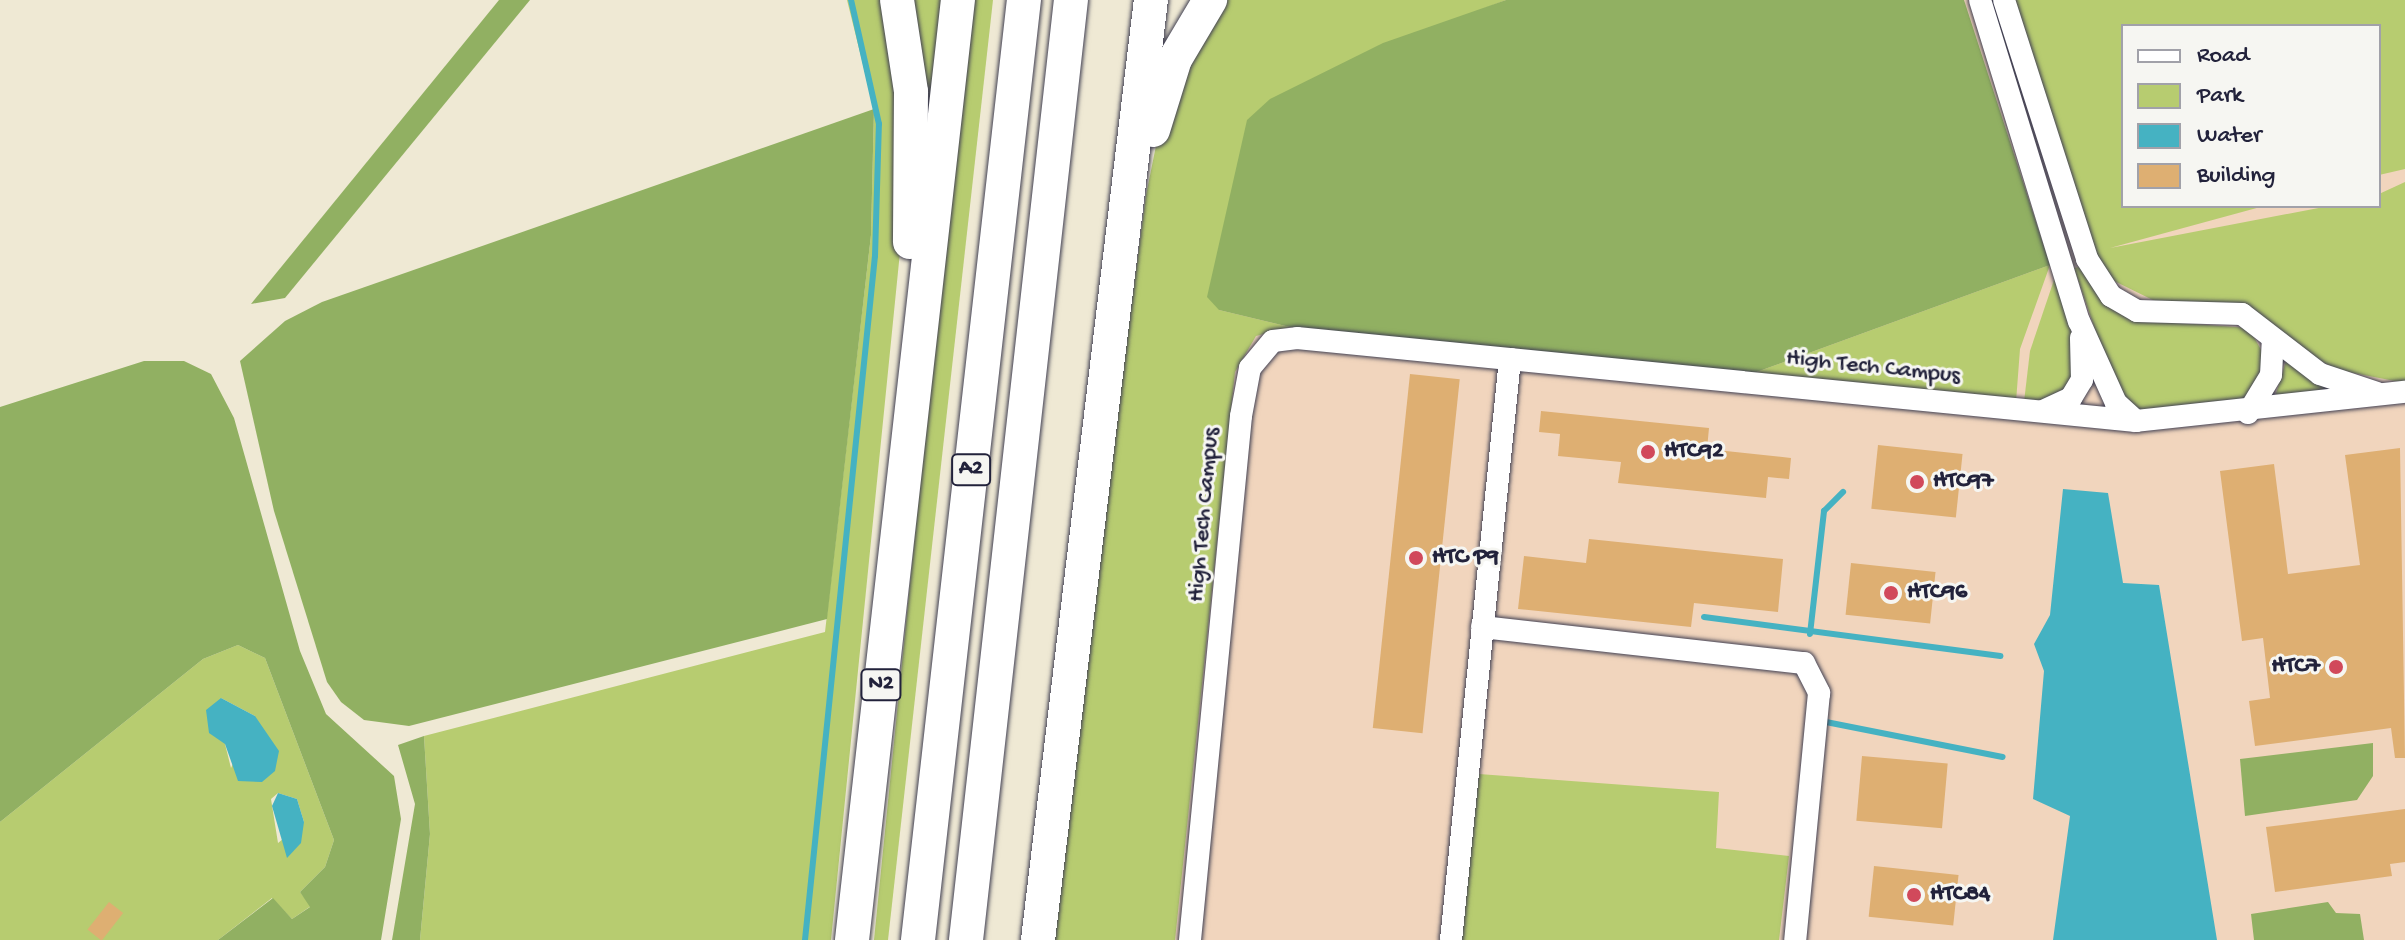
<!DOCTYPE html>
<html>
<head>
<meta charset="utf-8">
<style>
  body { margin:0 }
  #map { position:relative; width:2405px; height:940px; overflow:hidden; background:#efe9d4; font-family:"Gochi Hand",sans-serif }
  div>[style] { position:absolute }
  .built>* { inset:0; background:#f1d5bd }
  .green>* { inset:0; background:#b7cc70 }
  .forest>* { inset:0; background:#91b062 }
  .water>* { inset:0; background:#45b2c2 }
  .stream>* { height:6px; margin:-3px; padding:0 3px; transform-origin:3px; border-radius:3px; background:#45b2c2 }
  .building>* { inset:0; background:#deaf72; transform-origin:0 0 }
  .roads { filter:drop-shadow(0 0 2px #414052) drop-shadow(0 0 2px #414052) }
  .minor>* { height:22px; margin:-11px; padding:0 11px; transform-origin:11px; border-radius:11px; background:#fff }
  .highway>* { height:34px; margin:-17px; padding:0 17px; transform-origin:17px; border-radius:17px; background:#fff }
  .dots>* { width:22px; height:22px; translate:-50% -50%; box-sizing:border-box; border:4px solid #f6f6f2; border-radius:50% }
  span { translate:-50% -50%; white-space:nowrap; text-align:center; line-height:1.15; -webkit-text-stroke:6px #f6f6f2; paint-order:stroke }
  .shield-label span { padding:2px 6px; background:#f6f6f2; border:2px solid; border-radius:6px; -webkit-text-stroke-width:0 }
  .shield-label { font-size:22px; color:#22223b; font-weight:700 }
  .street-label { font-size:24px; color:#22223b }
  .poi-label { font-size:24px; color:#22223b; font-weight:700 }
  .left { translate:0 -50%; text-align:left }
  .right { translate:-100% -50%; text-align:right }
  .legend { position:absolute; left:2121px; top:24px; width:260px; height:184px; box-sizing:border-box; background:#f6f6f2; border:2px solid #a1a1a9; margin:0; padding:10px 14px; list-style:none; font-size:24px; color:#22223b }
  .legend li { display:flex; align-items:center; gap:16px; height:40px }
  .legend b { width:40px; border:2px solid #a1a1a9 }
</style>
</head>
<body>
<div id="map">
  <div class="built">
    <i style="clip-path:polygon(evenodd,1484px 0,2405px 0,2405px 940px,1117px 940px,1210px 104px,1484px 0,2123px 26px,2379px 26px,2379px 206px,2123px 206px,2123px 26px)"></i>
  </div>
  <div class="green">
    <i style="clip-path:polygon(847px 0,890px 0,902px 232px,831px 940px,420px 940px,430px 834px,424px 736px,825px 632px,871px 235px,874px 109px)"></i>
    <i style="clip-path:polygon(904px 0,947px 0,929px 155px)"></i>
    <i style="clip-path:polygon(969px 0,993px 0,888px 940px,874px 940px)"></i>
    <i style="clip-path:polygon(1219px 0,1506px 0,1485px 8px,1219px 310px,1290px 327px,1256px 336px,1235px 372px,1175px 940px,1047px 940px,1146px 195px,1158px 136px)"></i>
    <i style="clip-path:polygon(2012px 0,2405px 0,2405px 169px,2379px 175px,2379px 26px,2123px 26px,2123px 206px,2264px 206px,2110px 248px,2329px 206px,2379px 206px,2379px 194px,2405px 182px,2405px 383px,2338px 370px,2300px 350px,2251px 308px,2163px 305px,2104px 276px)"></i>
    <i style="clip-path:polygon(2050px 265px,2020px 349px,2016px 402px,1751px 374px)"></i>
    <i style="clip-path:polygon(2084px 266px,2139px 320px,2249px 328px,2265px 357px,2250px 398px,2152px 413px,2134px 409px,2112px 379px,2074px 268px)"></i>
    <i style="clip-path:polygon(2055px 277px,2078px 353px,2072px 381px,2054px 399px,2024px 402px,2030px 351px)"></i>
    <i style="clip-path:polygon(2286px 361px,2338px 391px,2274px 400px)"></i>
    <i style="clip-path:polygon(evenodd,238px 645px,265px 658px,334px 840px,325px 867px,300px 892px,311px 906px,292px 919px,272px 898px,218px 940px,0 940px,0 822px,203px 659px,238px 645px,221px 698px,255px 716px,231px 768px,225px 744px,221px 698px,238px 645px,278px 793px,297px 799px,304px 822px,278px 843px,271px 799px,278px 793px)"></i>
    <i style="clip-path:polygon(1479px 774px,1719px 792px,1716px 848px,1789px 856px,1779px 940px,1460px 940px)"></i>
  </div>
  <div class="forest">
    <i style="clip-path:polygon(499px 0,530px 0,285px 298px,251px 304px)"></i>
    <i style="clip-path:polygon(1506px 0,1964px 0,2050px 265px,1751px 374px,1290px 327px,1219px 310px,1207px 297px,1247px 120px,1270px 99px,1383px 43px)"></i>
    <i style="clip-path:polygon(874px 109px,871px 235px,827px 619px,409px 726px,364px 720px,341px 702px,327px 682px,274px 511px,240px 361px,285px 321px,322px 302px)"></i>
    <i style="clip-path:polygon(144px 361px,184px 361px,211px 374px,234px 418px,300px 651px,326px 714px,394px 776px,401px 819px,381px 940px,218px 940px,273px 898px,292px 919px,310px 907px,300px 892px,325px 867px,334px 840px,265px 658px,238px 645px,203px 659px,0 822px,0 407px)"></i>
    <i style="clip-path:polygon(424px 736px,430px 834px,420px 940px,392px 940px,415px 804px,398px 745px)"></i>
    <i style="clip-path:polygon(2373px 743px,2373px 776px,2357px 800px,2245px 816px,2240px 759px)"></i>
    <i style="clip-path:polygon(2328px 902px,2336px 913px,2360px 914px,2364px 940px,2254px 940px,2251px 914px)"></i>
  </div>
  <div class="water">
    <i style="clip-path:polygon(2063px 489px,2108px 493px,2123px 583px,2159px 585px,2217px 940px,2053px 940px,2070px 816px,2033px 799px,2044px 671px,2034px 644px,2050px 615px)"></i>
    <i style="clip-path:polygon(221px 698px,255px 716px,279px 751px,275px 771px,262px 782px,238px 781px,225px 744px,209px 733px,206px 710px)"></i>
    <i style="clip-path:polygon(278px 793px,297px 799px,304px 822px,301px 843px,287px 858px,272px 806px)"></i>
  </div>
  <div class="stream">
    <i style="left:1704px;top:617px;width:299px;rotate:7.5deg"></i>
    <i style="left:1810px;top:634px;width:124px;rotate:-83.5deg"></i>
    <i style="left:1824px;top:511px;width:27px;rotate:-45deg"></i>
    <i style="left:1826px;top:722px;width:180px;rotate:11.2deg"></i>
    <i style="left:805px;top:940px;width:688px;rotate:-84.16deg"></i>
    <i style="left:875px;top:256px;width:132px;rotate:-88.3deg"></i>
    <i style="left:879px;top:124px;width:127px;rotate:-102.7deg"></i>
  </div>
  <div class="building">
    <i style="left:1410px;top:374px;width:50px;height:356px;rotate:6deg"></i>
    <i style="clip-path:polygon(1541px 411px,1709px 428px,1707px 449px,1791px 458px,1789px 479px,1768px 477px,1766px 498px,1618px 483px,1621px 462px,1558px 456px,1560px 434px,1539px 432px)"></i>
    <i style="left:1878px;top:445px;width:85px;height:64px;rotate:6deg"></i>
    <i style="clip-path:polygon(2400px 448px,2405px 758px,2395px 758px,2391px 728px,2255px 746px,2249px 701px,2270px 698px,2263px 638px,2242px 641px,2220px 471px,2274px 464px,2288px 574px,2360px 565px,2345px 455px)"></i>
    <i style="clip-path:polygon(1589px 539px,1783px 559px,1778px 612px,1694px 603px,1691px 627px,1518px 609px,1524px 556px,1586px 563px)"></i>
    <i style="left:1851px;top:563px;width:85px;height:52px;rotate:6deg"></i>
    <i style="left:1862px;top:756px;width:86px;height:65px;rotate:5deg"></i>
    <i style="clip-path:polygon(2405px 809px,2405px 862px,2390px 864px,2392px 876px,2275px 892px,2266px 827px)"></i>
    <i style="left:1874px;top:866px;width:85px;height:51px;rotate:6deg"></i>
    <i style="left:109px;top:902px;width:18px;height:35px;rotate:38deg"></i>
  </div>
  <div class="roads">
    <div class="minor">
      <i style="left:1980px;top:0;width:336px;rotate:72.9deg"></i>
      <i style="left:2079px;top:321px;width:90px;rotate:65.7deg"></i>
      <i style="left:2116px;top:403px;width:27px;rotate:42deg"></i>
      <i style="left:2004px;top:0;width:272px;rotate:72.2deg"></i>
      <i style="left:2087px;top:259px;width:44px;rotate:57deg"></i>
      <i style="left:2111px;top:296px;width:30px;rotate:30deg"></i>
      <i style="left:2137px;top:311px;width:105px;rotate:1.6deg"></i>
      <i style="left:2242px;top:314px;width:98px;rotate:37.6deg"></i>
      <i style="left:2320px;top:374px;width:60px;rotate:18.4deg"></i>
      <i style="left:2043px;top:411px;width:31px;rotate:-25deg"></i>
      <i style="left:2071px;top:398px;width:21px;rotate:-59deg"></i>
      <i style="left:2082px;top:380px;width:42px;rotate:-91.4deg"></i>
      <i style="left:2248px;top:413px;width:44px;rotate:-58.8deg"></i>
      <i style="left:2271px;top:375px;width:36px;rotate:-87deg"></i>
      <i style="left:1482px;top:627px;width:324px;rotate:6.4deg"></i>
      <i style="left:1804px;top:663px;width:34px;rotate:63deg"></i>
      <i style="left:1819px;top:693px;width:248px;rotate:95.5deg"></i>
      <i style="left:1190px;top:940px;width:526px;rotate:-84.44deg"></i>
      <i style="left:1241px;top:416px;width:49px;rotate:-79.4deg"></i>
      <i style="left:1250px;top:368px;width:35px;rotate:-50deg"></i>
      <i style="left:1273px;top:341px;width:24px;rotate:-7deg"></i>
      <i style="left:1297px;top:338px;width:843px;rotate:5.65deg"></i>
      <i style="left:2136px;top:421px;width:271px;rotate:-6.2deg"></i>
      <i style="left:1451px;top:940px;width:584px;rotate:-84.2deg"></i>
    </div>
    <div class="highway">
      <i style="left:897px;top:0;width:93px;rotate:81.3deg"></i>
      <i style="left:911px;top:92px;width:150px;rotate:90.4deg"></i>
      <i style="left:1153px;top:130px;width:74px;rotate:-72.8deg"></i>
      <i style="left:1175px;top:59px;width:69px;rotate:-59.3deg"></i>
      <i style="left:852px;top:940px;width:946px;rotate:-83.57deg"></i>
      <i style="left:918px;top:940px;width:946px;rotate:-83.57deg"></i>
      <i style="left:966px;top:940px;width:946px;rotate:-83.63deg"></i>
      <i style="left:1038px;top:940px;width:947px;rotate:-83.15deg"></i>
    </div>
  </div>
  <div class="dots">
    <i style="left:1648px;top:452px;background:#d1495b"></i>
    <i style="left:1917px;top:482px;background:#d1495b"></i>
    <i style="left:1416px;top:558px;background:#d1495b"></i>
    <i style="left:1891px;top:593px;background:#d1495b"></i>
    <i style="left:2336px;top:667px;background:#d1495b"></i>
    <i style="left:1914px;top:895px;background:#d1495b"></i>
  </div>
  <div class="shield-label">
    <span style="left:971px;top:470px">A2</span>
    <span style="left:881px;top:685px">N2</span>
  </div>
  <div class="street-label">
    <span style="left:1873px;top:368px;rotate:6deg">High Tech Campus</span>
    <span style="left:1205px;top:515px;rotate:-85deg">High Tech Campus</span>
  </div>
  <div class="poi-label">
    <span class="left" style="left:1664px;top:452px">HTC92</span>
    <span class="left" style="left:1933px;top:482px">HTC97</span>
    <span class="left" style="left:1432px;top:558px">HTC P9</span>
    <span class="left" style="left:1907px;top:593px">HTC96</span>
    <span class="right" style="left:2320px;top:667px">HTC7</span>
    <span class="left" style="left:1930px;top:895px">HTC84</span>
  </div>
  <ul class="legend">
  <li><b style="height:10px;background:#fff"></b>Road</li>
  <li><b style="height:22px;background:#b7cc70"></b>Park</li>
  <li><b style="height:22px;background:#45b2c2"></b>Water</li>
  <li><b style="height:22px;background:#deaf72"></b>Building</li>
  </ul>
</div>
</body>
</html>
